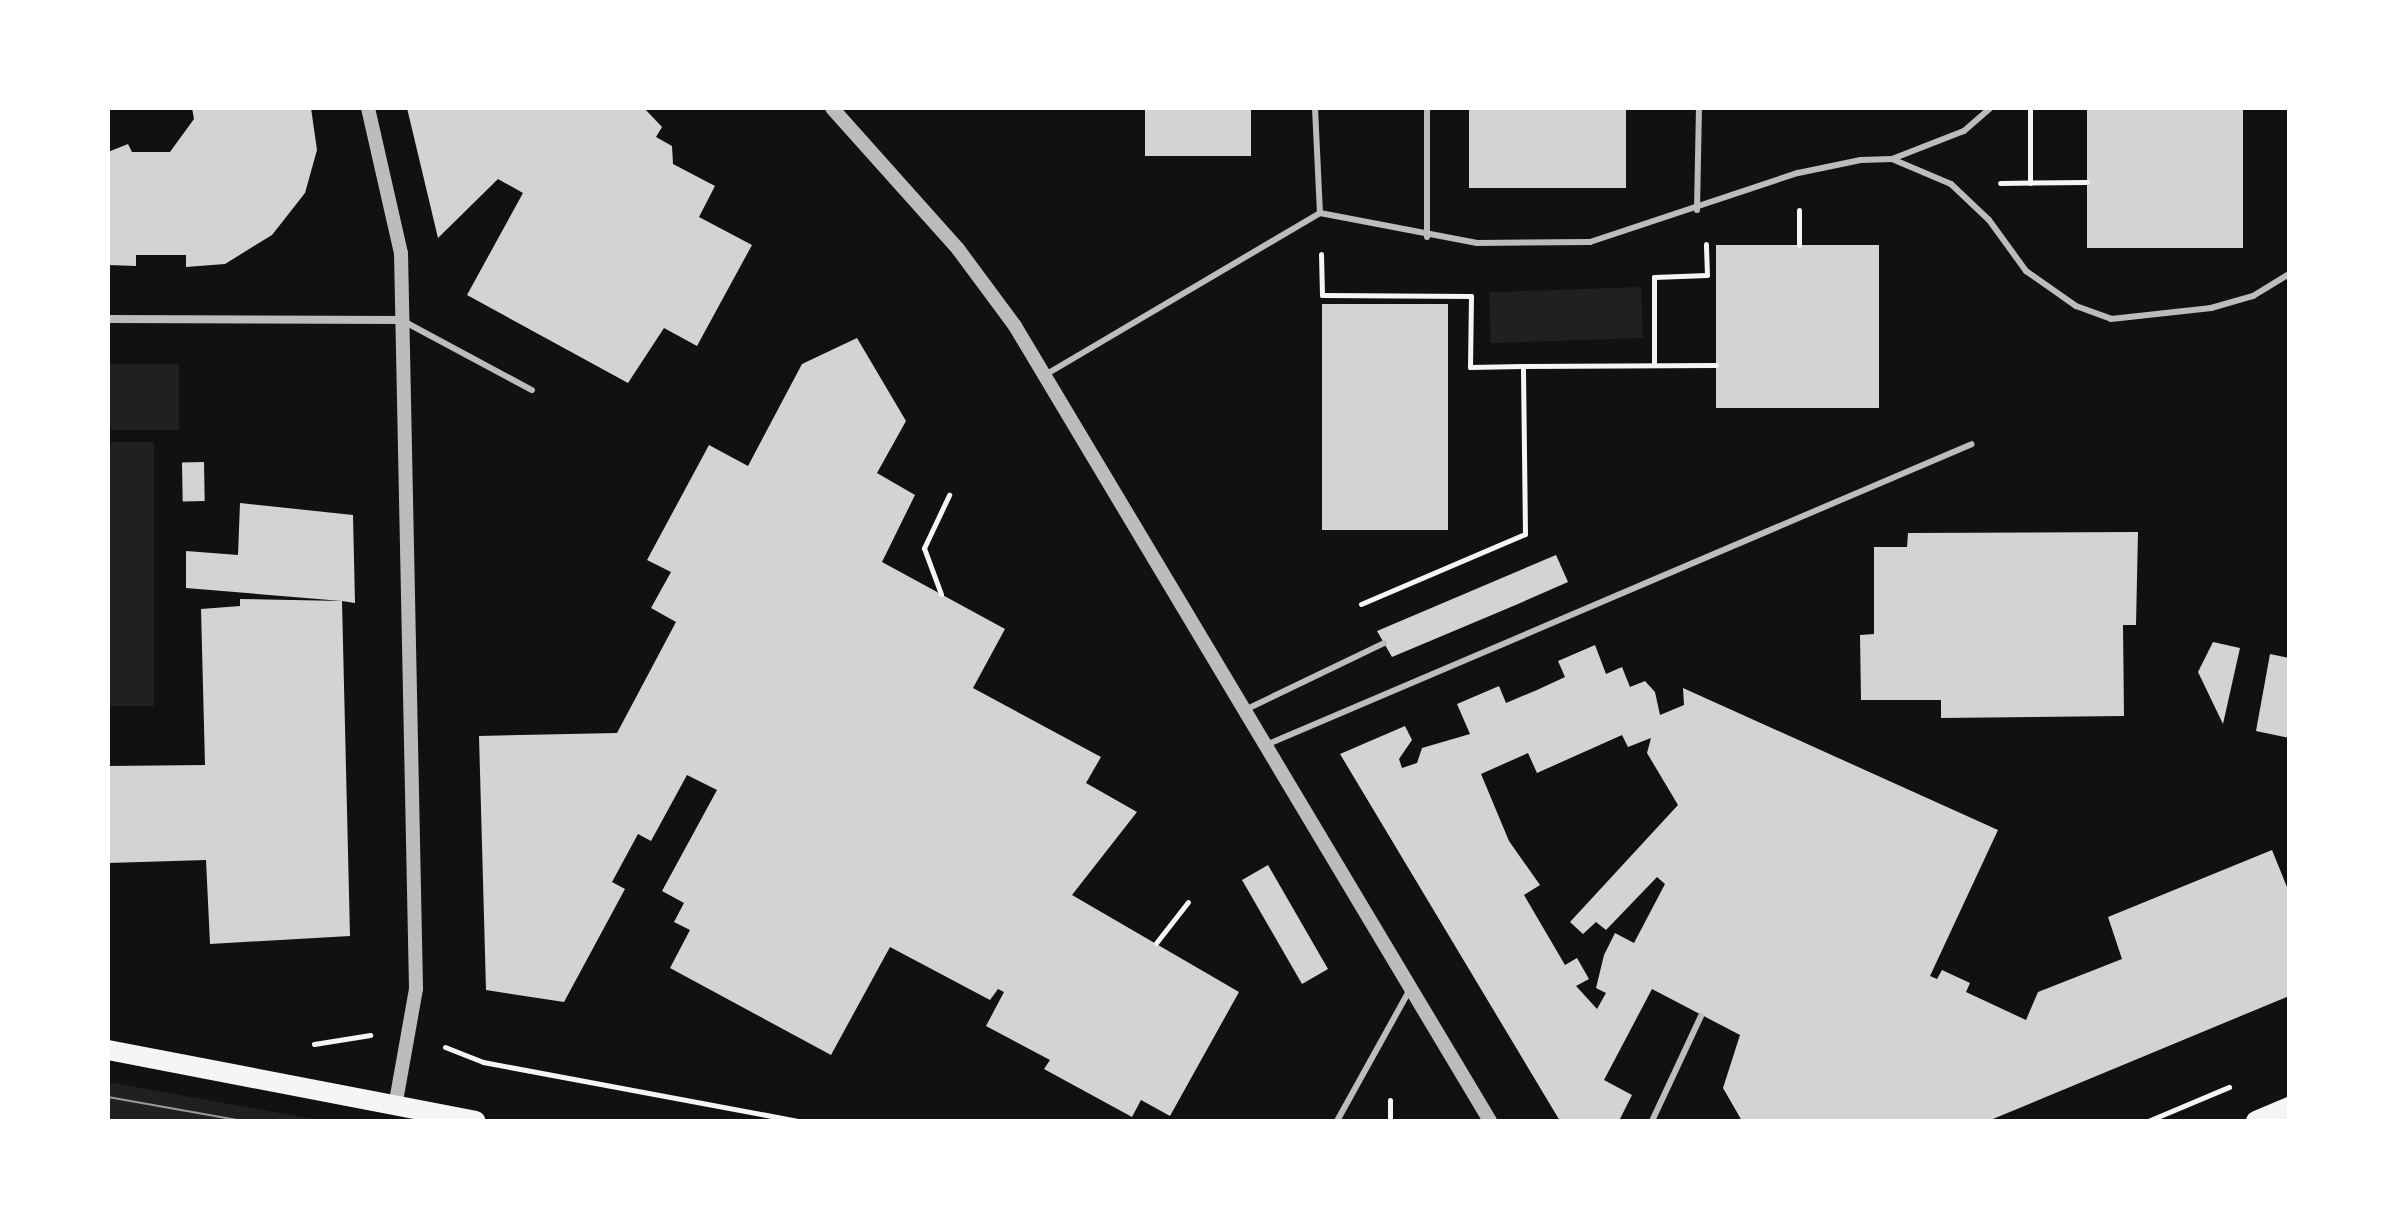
<!DOCTYPE html>
<html>
<head>
<meta charset="utf-8">
<style>
  body { margin:0 }
  #map { position:relative; width:2397px; height:1229px; overflow:hidden; background:#111; font-family:"Nunito Sans",sans-serif }
  div>[style] { position:absolute }
  .green>* { inset:0; background:#202020; transform-origin:0 0 }
  .building>* { inset:0; background:#d3d3d3; transform-origin:0 0 }
  .path>* { height:5px; margin:-2.5px; padding:0 2.5px; transform-origin:2.5px; border-radius:2.5px; background:#f5f5f5 }
  .service>* { height:6px; margin:-3px; padding:0 3px; transform-origin:3px; border-radius:3px; background:#bcbcbc }
  .minor>* { height:8px; margin:-4px; padding:0 4px; transform-origin:4px; border-radius:4px; background:#bcbcbc }
  .tertiary>* { height:14px; margin:-7px; padding:0 7px; transform-origin:7px; border-radius:7px; background:#bcbcbc }
  .primary>* { height:20px; margin:-10px; padding:0 10px; transform-origin:10px; border-radius:10px; background:#f5f5f5 }
  .tram>* { height:2px; margin:-1px; padding:0 1px; transform-origin:1px; border-radius:1px; background:#9a9a9a }
  span { translate:-50% -50%; white-space:nowrap; text-align:center; line-height:1.15; -webkit-text-stroke:8px #fff; paint-order:stroke }
  .frame { position:absolute; inset:0; border:110px solid #fff; pointer-events:none }
</style>
</head>
<body>
<div id="map">
  <div class="green">
    <i style="left:1641px;top:287px;width:51px;height:152px;rotate:88deg"></i>
    <i style="left:108px;top:364px;width:71px;height:66px"></i>
    <i style="left:154px;top:442px;width:264px;height:46px;rotate:90deg"></i>
    <i style="clip-path:polygon(108px 1082px,323px 1121px,108px 1121px)"></i>
  </div>
  <div class="building">
    <i style="clip-path:polygon(192px 108px,311px 108px,317px 150px,305px 193px,272px 235px,225px 264px,186px 267px,186px 255px,136px 255px,136px 266px,108px 265px,108px 152px,128px 144px,132px 152px,170px 152px,194px 119px)"></i>
    <i style="clip-path:polygon(407px 108px,644px 108px,662px 127px,656px 137px,672px 146px,673px 164px,715px 186px,699px 217px,752px 245px,697px 346px,664px 328px,628px 383px,467px 295px,523px 193px,498px 179px,438px 238px)"></i>
    <i style="left:1145px;top:108px;width:106px;height:48px"></i>
    <i style="left:1469px;top:108px;width:157px;height:80px"></i>
    <i style="left:2087px;top:108px;width:156px;height:140px"></i>
    <i style="left:1879px;top:245px;width:163px;height:163px;rotate:90deg"></i>
    <i style="left:1322px;top:304px;width:126px;height:226px"></i>
    <i style="clip-path:polygon(857px 338px,906px 421px,877px 473px,915px 495px,882px 562px,1005px 629px,973px 688px,1101px 757px,1086px 783px,1137px 812px,1072px 895px,1239px 992px,1170px 1116px,1141px 1100px,1132px 1117px,1044px 1069px,1050px 1060px,986px 1026px,1004px 992px,998px 989px,990px 1000px,890px 947px,831px 1055px,670px 968px,690px 930px,674px 922px,684px 903px,662px 891px,717px 790px,687px 775px,651px 841px,638px 834px,612px 882px,625px 889px,564px 1002px,486px 990px,479px 736px,617px 733px,676px 622px,651px 608px,671px 572px,647px 560px,709px 445px,748px 466px,802px 364px)"></i>
    <i style="left:204px;top:462px;width:39px;height:22px;rotate:89deg"></i>
    <i style="clip-path:polygon(240px 503px,353px 515px,355px 603px,342px 601px,350px 936px,210px 944px,206px 860px,108px 863px,108px 766px,205px 765px,201px 609px,240px 606px,240px 599px,342px 601px,186px 588px,186px 551px,238px 555px)"></i>
    <i style="clip-path:polygon(2138px 532px,2136px 625px,2123px 625px,2124px 716px,1941px 718px,1941px 700px,1861px 700px,1860px 635px,1874px 634px,1874px 547px,1907px 547px,1908px 533px)"></i>
    <i style="clip-path:polygon(1556px 555px,1568px 582px,1518px 604px,1392px 657px,1377px 631px)"></i>
    <i style="clip-path:polygon(2213px 642px,2240px 648px,2223px 724px,2198px 672px)"></i>
    <i style="clip-path:polygon(evenodd,1595px 645px,1606px 674px,1622px 667px,1630px 687px,1645px 681px,1655px 692px,1660px 715px,1684px 705px,1683px 688px,1998px 830px,1930px 976px,1937px 979px,1942px 970px,1970px 983px,1966px 992px,2026px 1020px,2038px 992px,2122px 959px,2108px 917px,2272px 850px,2289px 892px,2289px 996px,1988px 1121px,1742px 1121px,1723px 1088px,1740px 1035px,1652px 989px,1604px 1080px,1632px 1095px,1619px 1121px,1560px 1121px,1340px 754px,1405px 726px,1412px 740px,1399px 759px,1402px 768px,1417px 763px,1422px 748px,1470px 734px,1457px 704px,1499px 686px,1506px 703px,1537px 690px,1565px 677px,1558px 661px,1595px 645px,1622px 735px,1628px 747px,1651px 738px,1647px 753px,1678px 805px,1570px 922px,1583px 934px,1596px 922px,1606px 930px,1657px 877px,1665px 884px,1634px 943px,1615px 933px,1604px 955px,1596px 988px,1606px 993px,1597px 1009px,1576px 986px,1589px 979px,1577px 958px,1565px 965px,1524px 895px,1540px 885px,1509px 841px,1481px 774px,1528px 753px,1537px 773px,1622px 735px)"></i>
    <i style="clip-path:polygon(2270px 654px,2289px 658px,2289px 738px,2256px 731px)"></i>
    <i style="left:1268px;top:865px;width:120px;height:30px;rotate:60deg"></i>
  </div>
  <div class="path">
    <i style="left:2030px;top:108px;width:75px;rotate:90deg"></i>
    <i style="left:2000px;top:183px;width:87px;rotate:-0.7deg"></i>
    <i style="left:1799px;top:210px;width:35px;rotate:90deg"></i>
    <i style="left:1321px;top:254px;width:41px;rotate:88.6deg"></i>
    <i style="left:1322px;top:295px;width:149px;rotate:0.4deg"></i>
    <i style="left:1471px;top:296px;width:71px;rotate:90.8deg"></i>
    <i style="left:1470px;top:367px;width:53px;rotate:-1.1deg"></i>
    <i style="left:1654px;top:365px;width:88px;rotate:-90deg"></i>
    <i style="left:1654px;top:277px;width:53px;rotate:-2.2deg"></i>
    <i style="left:1707px;top:275px;width:31px;rotate:-92deg"></i>
    <i style="left:941px;top:594px;width:49px;rotate:-110.3deg"></i>
    <i style="left:924px;top:548px;width:59px;rotate:-64.7deg"></i>
    <i style="left:1361px;top:604px;width:178px;rotate:-23.1deg"></i>
    <i style="left:1525px;top:534px;width:168px;rotate:-90.7deg"></i>
    <i style="left:1523px;top:366px;width:193px;rotate:-0.3deg"></i>
    <i style="left:1156px;top:943px;width:52px;rotate:-52deg"></i>
    <i style="left:314px;top:1044px;width:57px;rotate:-9.1deg"></i>
    <i style="left:445px;top:1047px;width:41px;rotate:21.5deg"></i>
    <i style="left:483px;top:1062px;width:319px;rotate:10.6deg"></i>
    <i style="left:1390px;top:1100px;width:21px;rotate:90deg"></i>
    <i style="left:2148px;top:1121px;width:88px;rotate:-22.8deg"></i>
  </div>
  <div class="service">
    <i style="left:1315px;top:108px;width:105px;rotate:87.3deg"></i>
    <i style="left:1892px;top:159px;width:77px;rotate:-21.3deg"></i>
    <i style="left:1964px;top:131px;width:35px;rotate:-41deg"></i>
    <i style="left:1697px;top:210px;width:102px;rotate:-88.9deg"></i>
    <i style="left:1427px;top:237px;width:129px;rotate:-90deg"></i>
    <i style="left:405px;top:322px;width:144px;rotate:28.2deg"></i>
    <i style="left:1045px;top:375px;width:319px;rotate:-30.5deg"></i>
    <i style="left:1320px;top:213px;width:160px;rotate:10.8deg"></i>
    <i style="left:1477px;top:243px;width:113px;rotate:-0.5deg"></i>
    <i style="left:1590px;top:242px;width:219px;rotate:-18.4deg"></i>
    <i style="left:1798px;top:173px;width:64px;rotate:-11.7deg"></i>
    <i style="left:1861px;top:160px;width:31px;rotate:-2deg"></i>
    <i style="left:1892px;top:159px;width:64px;rotate:23deg"></i>
    <i style="left:1951px;top:184px;width:52px;rotate:43.5deg"></i>
    <i style="left:1989px;top:220px;width:63px;rotate:54deg"></i>
    <i style="left:2026px;top:271px;width:61px;rotate:35deg"></i>
    <i style="left:2076px;top:306px;width:37px;rotate:20deg"></i>
    <i style="left:2111px;top:319px;width:101px;rotate:-6.3deg"></i>
    <i style="left:2211px;top:308px;width:44px;rotate:-15.9deg"></i>
    <i style="left:2253px;top:296px;width:42px;rotate:-31.4deg"></i>
    <i style="left:1247px;top:709px;width:152px;rotate:-25.7deg"></i>
    <i style="left:1266px;top:745px;width:767px;rotate:-23.09deg"></i>
    <i style="left:1337px;top:1121px;width:146px;rotate:-61deg"></i>
    <i style="left:1652px;top:1121px;width:116px;rotate:-65deg"></i>
  </div>
  <div class="minor">
    <i style="left:108px;top:319px;width:294px;rotate:0.2deg"></i>
  </div>
  <div class="tertiary">
    <i style="left:368px;top:108px;width:149px;rotate:77.2deg"></i>
    <i style="left:401px;top:253px;width:736px;rotate:88.83deg"></i>
    <i style="left:416px;top:989px;width:120px;rotate:100.1deg"></i>
    <i style="left:832px;top:108px;width:189px;rotate:48.2deg"></i>
    <i style="left:958px;top:249px;width:96px;rotate:53.5deg"></i>
    <i style="left:1015px;top:326px;width:926px;rotate:59.14deg"></i>
  </div>
  <div class="primary">
    <i style="left:108px;top:1050px;width:374px;rotate:10.9deg"></i>
    <i style="left:2256px;top:1121px;width:36px;rotate:-23deg"></i>
  </div>
  <div class="tram">
    <i style="left:108px;top:1097px;width:137px;rotate:10.1deg"></i>
  </div>
  <div class="frame"></div>
</div>
</body>
</html>
